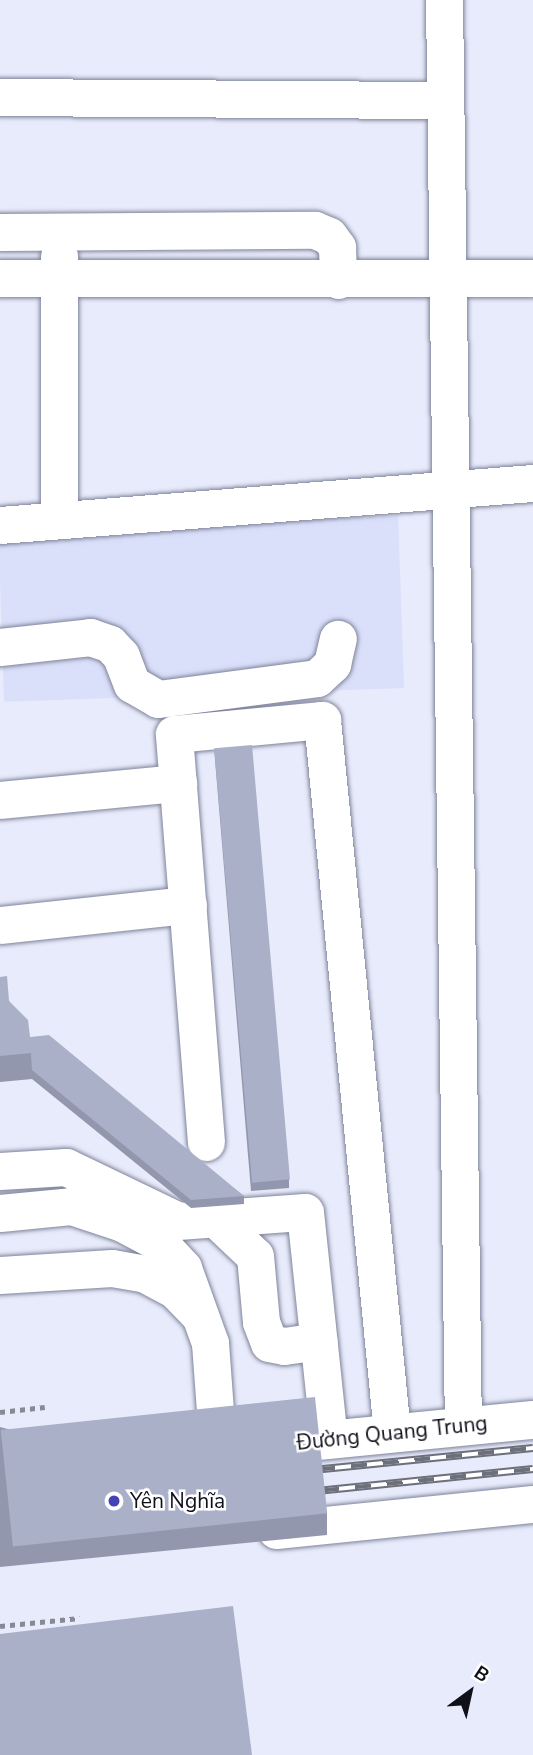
<!DOCTYPE html>
<html>
<head>
<meta charset="utf-8">
<style>
  body { margin:0 }
  #map { position:relative; width:533px; height:1755px; overflow:hidden; background:#e8ebfb; font-family:"Nunito Sans",sans-serif }
  div>[style] { position:absolute }
  .built>* { inset:0; background:#dadffa; transform-origin:0 0 }
  .path>* { height:4.5px; margin-top:-2.25px; transform-origin:0; background:repeating-linear-gradient(90deg,#878995 0 5px,transparent 0 10px) }
  .roads { filter:drop-shadow(0 0 2px #7f839a) drop-shadow(0 0 2px #7f839a) }
  .minor>* { height:37px; margin:-18.5px; padding:0 18.5px; transform-origin:18.5px; border-radius:18.5px; background:#fff }
  .highway>* { height:38px; margin:-19px; padding:0 19px; transform-origin:19px; border-radius:19px; background:#fff }
  .rail>* { height:8px; margin-top:-4px; transform-origin:0; background:repeating-linear-gradient(90deg,#fff 0 16px,#6d6f7b 0 32px); box-sizing:border-box; border-block:2px solid #6d6f7b }
  .wall>* { inset:0; background:#9397ad }
  .building>* { inset:0; background:#abb0c9; transform-origin:0 0 }
  .dots>* { width:19px; height:19px; translate:-50% -50%; box-sizing:border-box; border:4px solid #fff; border-radius:50% }
  span { translate:-50% -50%; white-space:nowrap; text-align:center; line-height:1.15; -webkit-text-stroke:5px #fff; paint-order:stroke }
  .street-label { font-size:21px; color:#0f1019 }
  .poi-label { font-size:21px; color:#0f1019 }
  .left { translate:0 -50%; text-align:left }
  .north { position:absolute; left:435px; top:1657px; width:70px; height:70px; -webkit-text-stroke:5px #fff; paint-order:stroke; rotate:33deg; font-size:19px; font-weight:700; line-height:28px; text-align:center; color:#0f1019 }
  .north::after { content:''; display:block; margin:auto; width:24px; height:32px; background:#0f1019; clip-path:polygon(50% 0,100% 100%,50% 72%,0 100%) }
</style>
</head>
<body>
<div id="map">
  <div class="built">
    <i style="left:398px;top:516px;width:172px;height:400px;rotate:88deg"></i>
  </div>
  <div class="path">
    <i style="left:0;top:1412px;width:45px;rotate:-6.3deg"></i>
    <i style="left:0;top:1626px;width:80px;rotate:-5.7deg"></i>
  </div>
  <div class="roads">
    <div class="minor">
      <i style="left:444px;top:0;width:1425px;rotate:89.24deg"></i>
      <i style="left:0;top:97px;width:445px;rotate:0.4deg"></i>
      <i style="left:0;top:232px;width:315px;rotate:-0.4deg"></i>
      <i style="left:315px;top:230px;width:15px;rotate:23deg"></i>
      <i style="left:329px;top:236px;width:14px;rotate:54deg"></i>
      <i style="left:337px;top:247px;width:33px;rotate:88deg"></i>
      <i style="left:59px;top:256px;width:263px;rotate:90deg"></i>
      <i style="left:0;top:278px;width:533px"></i>
      <i style="left:0;top:525px;width:535px;rotate:-4.51deg"></i>
      <i style="left:0;top:647px;width:91px;rotate:-6.3deg"></i>
      <i style="left:90px;top:637px;width:21px;rotate:19deg"></i>
      <i style="left:110px;top:644px;width:16px;rotate:47deg"></i>
      <i style="left:121px;top:656px;width:30px;rotate:69deg"></i>
      <i style="left:132px;top:684px;width:30px;rotate:30deg"></i>
      <i style="left:158px;top:699px;width:160px;rotate:-7.5deg"></i>
      <i style="left:317px;top:678px;width:21px;rotate:-43deg"></i>
      <i style="left:332px;top:664px;width:26px;rotate:-77deg"></i>
      <i style="left:0;top:800px;width:179px;rotate:-5.5deg"></i>
      <i style="left:0;top:925px;width:189px;rotate:-6.1deg"></i>
      <i style="left:206px;top:1142px;width:409px;rotate:-94.5deg"></i>
      <i style="left:174px;top:734px;width:149px;rotate:-5.4deg"></i>
      <i style="left:322px;top:720px;width:715px;rotate:84.39deg"></i>
      <i style="left:0;top:1171px;width:66px;rotate:-3.5deg"></i>
      <i style="left:66px;top:1167px;width:124px;rotate:25.7deg"></i>
      <i style="left:178px;top:1221px;width:127px;rotate:-4.1deg"></i>
      <i style="left:305px;top:1212px;width:228px;rotate:84deg"></i>
      <i style="left:0;top:1213px;width:71px;rotate:-5.6deg"></i>
      <i style="left:71px;top:1206px;width:54px;rotate:18.4deg"></i>
      <i style="left:122px;top:1223px;width:43px;rotate:27.8deg"></i>
      <i style="left:160px;top:1243px;width:34px;rotate:47deg"></i>
      <i style="left:183px;top:1268px;width:80px;rotate:70.2deg"></i>
      <i style="left:210px;top:1343px;width:108px;rotate:85.8deg"></i>
      <i style="left:217px;top:1220px;width:52px;rotate:43.5deg"></i>
      <i style="left:255px;top:1256px;width:66px;rotate:84.8deg"></i>
      <i style="left:261px;top:1322px;width:22px;rotate:69deg"></i>
      <i style="left:269px;top:1343px;width:15px;rotate:11deg"></i>
      <i style="left:284px;top:1346px;width:35px;rotate:-8deg"></i>
      <i style="left:0;top:1275px;width:112px;rotate:-3.6deg"></i>
      <i style="left:112px;top:1268px;width:34px;rotate:10deg"></i>
      <i style="left:145px;top:1274px;width:34px;rotate:28deg"></i>
      <i style="left:175px;top:1290px;width:33px;rotate:46deg"></i>
      <i style="left:276px;top:1530px;width:258px;rotate:-5.8deg"></i>
    </div>
    <div class="highway">
      <i style="left:267px;top:1446px;width:267px;rotate:-5.6deg"></i>
    </div>
  </div>
  <div class="rail">
    <i style="left:303px;top:1471px;width:231px;rotate:-5.7deg"></i>
    <i style="left:307px;top:1492px;width:227px;rotate:-5.8deg"></i>
  </div>
  <div class="wall">
    <i style="clip-path:polygon(214px 748px,289px 1179px,289px 1188px,251px 1191px)"></i>
    <i style="clip-path:polygon(0 977px,9px 1001px,30px 1037px,244px 1196px,244px 1204px,191px 1208px,32px 1079px,0 1082px)"></i>
    <i style="clip-path:polygon(0 1427px,327px 1513px,327px 1535px,0 1567px)"></i>
  </div>
  <div class="building">
    <i style="left:252px;top:745px;width:436px;height:38px;rotate:85deg"></i>
    <i style="clip-path:polygon(7px 976px,9px 1001px,28px 1020px,32px 1053px,0 1056px,0 977px)"></i>
    <i style="clip-path:polygon(49px 1035px,244px 1196px,191px 1200px,32px 1070px,30px 1037px)"></i>
    <i style="left:315px;top:1397px;width:117px;height:316px;rotate:84deg"></i>
    <i style="clip-path:polygon(233px 1606px,252px 1755px,0 1755px,0 1634px)"></i>
  </div>
  <div class="dots">
    <i style="left:114px;top:1501px;background:#4442b7"></i>
  </div>
  <div class="street-label">
    <span style="left:392px;top:1433px;rotate:-6deg">Đường Quang Trung</span>
  </div>
  <div class="poi-label">
    <span class="left" style="left:130px;top:1501px">Yên Nghĩa</span>
  </div>
  <div class="north">B</div>
</div>
</body>
</html>
